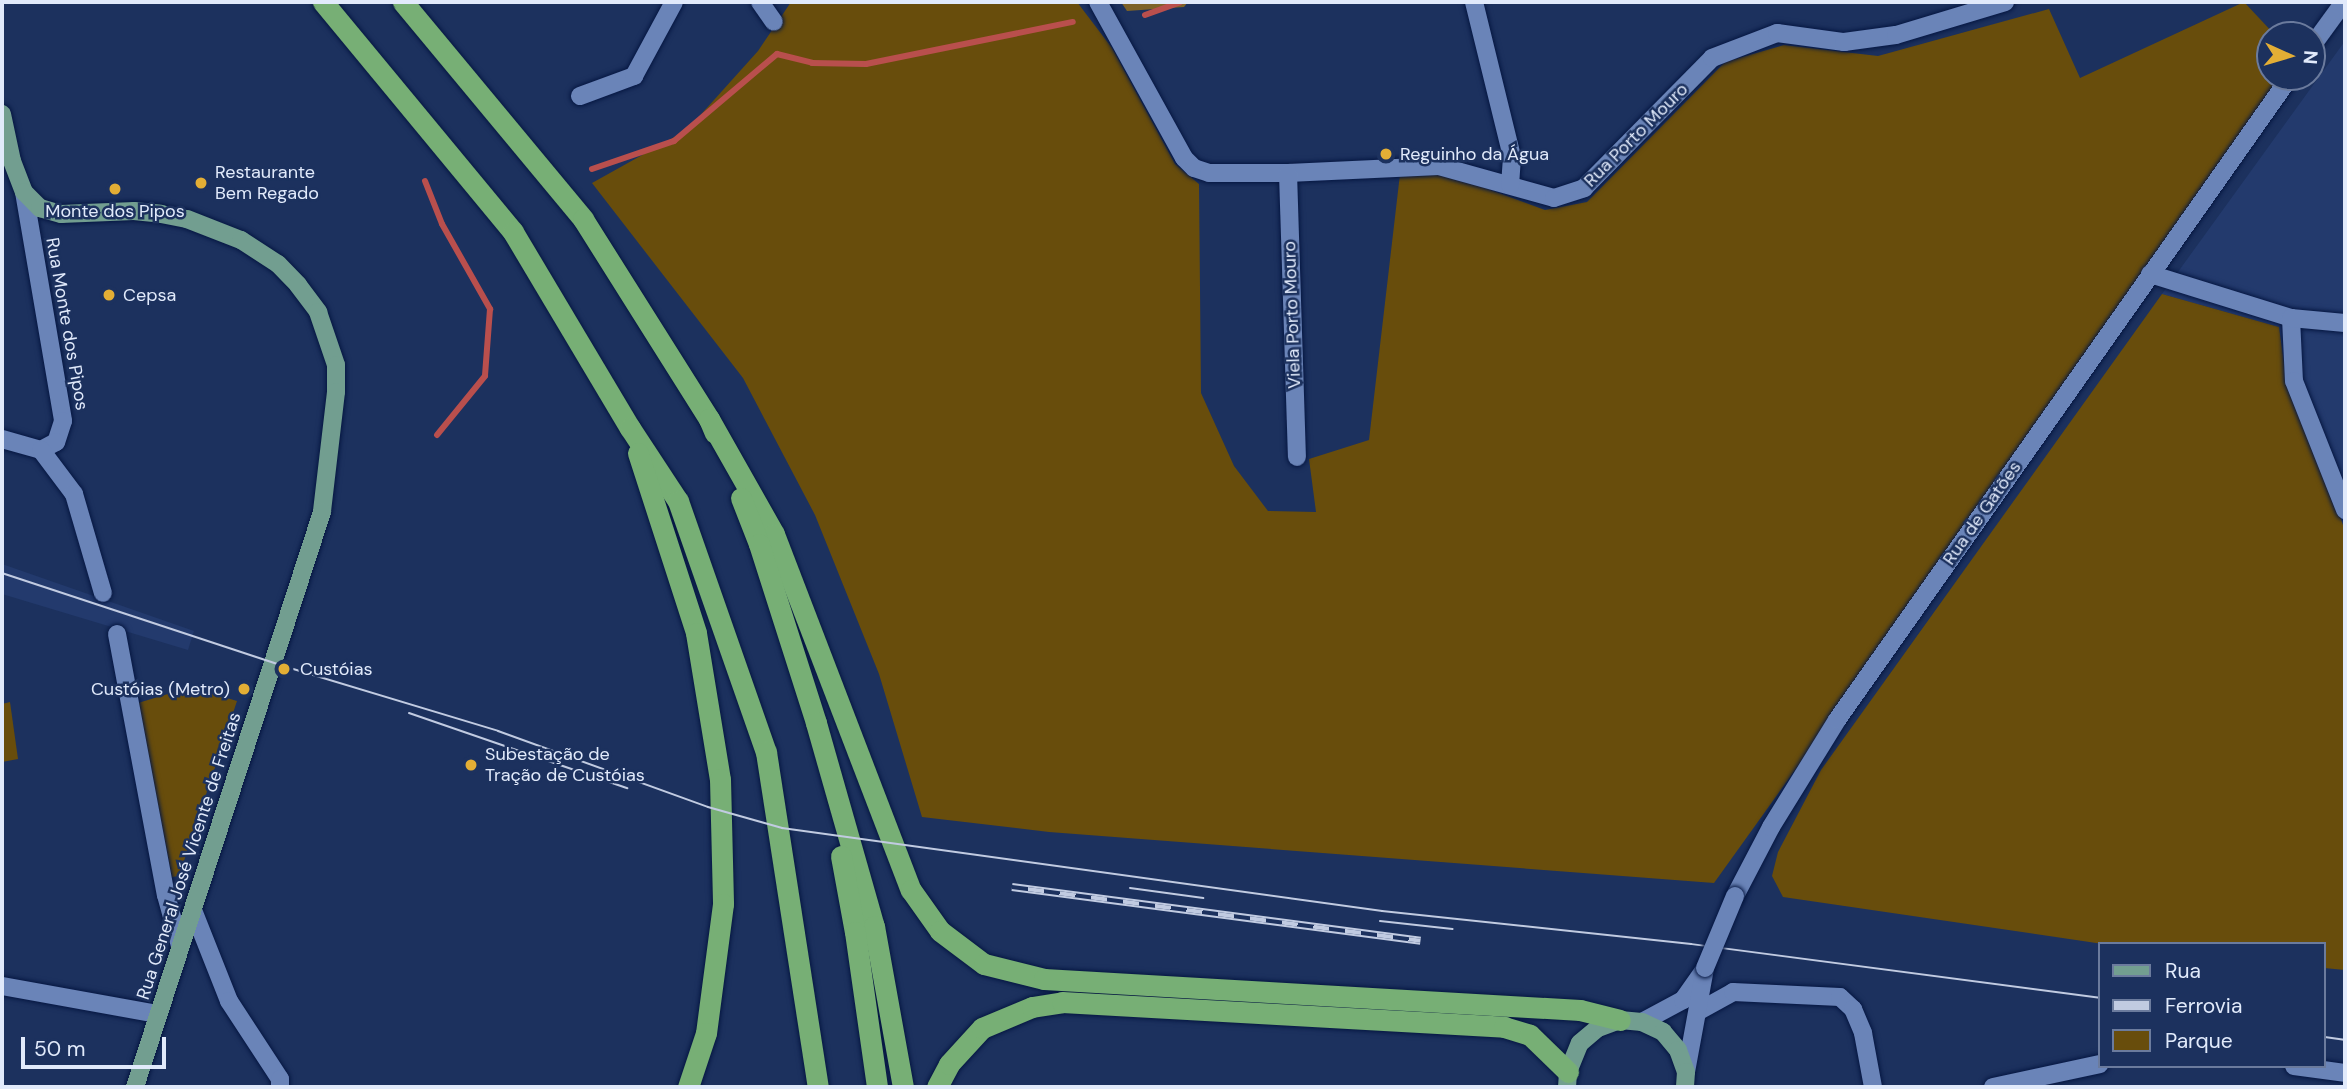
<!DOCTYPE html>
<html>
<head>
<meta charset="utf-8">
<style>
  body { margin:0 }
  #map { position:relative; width:2347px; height:1089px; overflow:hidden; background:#1c315e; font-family:"DM Sans",sans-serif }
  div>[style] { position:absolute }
  .built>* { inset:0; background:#233a6d }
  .green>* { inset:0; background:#684d0c }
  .forest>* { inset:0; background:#7d6228 }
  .stream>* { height:6px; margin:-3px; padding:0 3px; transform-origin:3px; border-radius:3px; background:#b94f4d }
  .roads { filter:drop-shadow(0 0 2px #061742) drop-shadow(0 0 2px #061742) }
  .minor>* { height:18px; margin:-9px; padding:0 9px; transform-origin:9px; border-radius:9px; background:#6a84b8 }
  .major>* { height:18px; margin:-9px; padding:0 9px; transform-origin:9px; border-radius:9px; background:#729e90 }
  .highway>* { height:21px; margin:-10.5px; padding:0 10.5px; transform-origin:10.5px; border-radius:10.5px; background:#77af75 }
  .tram>* { height:2px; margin:-1px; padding:0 1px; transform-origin:1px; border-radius:1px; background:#c1cbe1 }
  .rail>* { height:8px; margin-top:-4px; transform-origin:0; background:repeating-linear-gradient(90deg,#1c315e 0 16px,#c1cbe1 0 32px); box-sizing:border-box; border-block:2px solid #c1cbe1 }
  .bridges { filter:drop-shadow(0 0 2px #061742) drop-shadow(0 0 2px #061742) }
  .minor-bridge>* { height:18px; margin:-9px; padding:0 9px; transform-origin:9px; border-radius:9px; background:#6a84b8 }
  .dots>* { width:19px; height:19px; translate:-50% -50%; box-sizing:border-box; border:4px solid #1c315e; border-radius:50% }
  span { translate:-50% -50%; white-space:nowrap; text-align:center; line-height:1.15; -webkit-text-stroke:5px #1c315e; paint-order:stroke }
  .street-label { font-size:18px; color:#e1eafb }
  .poi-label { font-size:18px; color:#e1eafb }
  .left { translate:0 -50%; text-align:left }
  .right { translate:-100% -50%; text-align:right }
  .frame { position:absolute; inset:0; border:4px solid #e1eafb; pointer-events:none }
  .legend { position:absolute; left:2098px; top:942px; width:228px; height:126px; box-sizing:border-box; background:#1c315e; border:2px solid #6b7b9d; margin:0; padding:9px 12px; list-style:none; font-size:21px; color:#e1eafb }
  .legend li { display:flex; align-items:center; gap:14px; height:35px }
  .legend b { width:35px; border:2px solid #6b7b9d }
  .north { position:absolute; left:2256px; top:21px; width:70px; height:70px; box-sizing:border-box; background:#1c315e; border:2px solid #6b7b9d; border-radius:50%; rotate:94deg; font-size:19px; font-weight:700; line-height:28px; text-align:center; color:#e1eafb }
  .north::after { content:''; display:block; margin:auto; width:24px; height:32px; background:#e3ae35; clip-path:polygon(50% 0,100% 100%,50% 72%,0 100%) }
  .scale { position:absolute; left:21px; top:1037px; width:145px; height:32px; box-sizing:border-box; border:4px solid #e1eafb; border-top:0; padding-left:9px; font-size:21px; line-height:24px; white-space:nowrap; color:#e1eafb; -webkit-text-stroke:5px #1c315e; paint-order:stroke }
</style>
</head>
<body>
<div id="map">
  <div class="built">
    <i style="clip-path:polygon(2345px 41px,2345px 531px,2287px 385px,2279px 327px,2162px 294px)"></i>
    <i style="clip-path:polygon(2px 564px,194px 631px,188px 650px,2px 594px)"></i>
  </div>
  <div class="green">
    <i style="clip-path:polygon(791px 2px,1077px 2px,1112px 48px,1175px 164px,1199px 184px,1201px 393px,1234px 466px,1268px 511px,1316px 512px,1309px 459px,1369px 440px,1400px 174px,1442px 172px,1545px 210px,1587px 202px,1725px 62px,1784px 45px,1878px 56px,2049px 9px,2080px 78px,2244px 2px,2275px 35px,2270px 35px,2270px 77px,2281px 77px,1896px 629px,1714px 883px,1049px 832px,922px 817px,879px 674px,815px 515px,743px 378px,592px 183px,687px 130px,758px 51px)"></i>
    <i style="clip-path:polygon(2162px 294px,2279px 327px,2287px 385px,2315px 444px,2345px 531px,2345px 970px,2324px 968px,2324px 944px,2103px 944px,1783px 897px,1772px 876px,1778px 852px,1821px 770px)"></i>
    <i style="clip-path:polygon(191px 687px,237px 701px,179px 876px,172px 877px,138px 703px)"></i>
    <i style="clip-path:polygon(10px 702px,18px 759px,2px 762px,2px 704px)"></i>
  </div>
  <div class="forest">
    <i style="clip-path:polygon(1121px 2px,1188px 2px,1184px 7px,1127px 11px)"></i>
  </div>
  <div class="stream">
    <i style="left:1145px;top:15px;width:37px;rotate:-20deg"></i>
    <i style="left:592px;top:169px;width:87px;rotate:-18.9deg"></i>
    <i style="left:674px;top:141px;width:135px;rotate:-40.2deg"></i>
    <i style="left:777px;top:54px;width:36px;rotate:14deg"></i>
    <i style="left:812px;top:63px;width:54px;rotate:1.1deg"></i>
    <i style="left:866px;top:64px;width:211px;rotate:-11.5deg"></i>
    <i style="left:425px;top:181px;width:46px;rotate:68.4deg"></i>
    <i style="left:442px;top:224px;width:98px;rotate:60.5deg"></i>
    <i style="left:490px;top:309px;width:67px;rotate:94.3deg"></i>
    <i style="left:485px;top:376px;width:76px;rotate:129.1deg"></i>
  </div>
  <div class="roads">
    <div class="minor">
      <i style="left:760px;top:2px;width:24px;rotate:55deg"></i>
      <i style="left:1098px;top:2px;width:178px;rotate:61.1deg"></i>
      <i style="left:1184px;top:158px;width:14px;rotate:45deg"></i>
      <i style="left:1194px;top:168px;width:16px;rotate:18deg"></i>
      <i style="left:1209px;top:173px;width:79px"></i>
      <i style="left:1288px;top:173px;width:151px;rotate:-2.7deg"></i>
      <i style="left:1439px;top:166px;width:119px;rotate:15.5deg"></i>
      <i style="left:1554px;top:198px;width:32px;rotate:-18deg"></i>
      <i style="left:1584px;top:188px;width:182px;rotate:-45.4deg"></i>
      <i style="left:1712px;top:58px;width:70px;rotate:-21deg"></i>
      <i style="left:1777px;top:33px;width:68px;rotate:7.7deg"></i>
      <i style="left:1844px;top:42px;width:52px;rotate:-7.7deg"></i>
      <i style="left:1896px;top:35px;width:114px;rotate:-16.8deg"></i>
      <i style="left:1474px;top:2px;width:160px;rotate:76.2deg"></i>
      <i style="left:1512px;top:157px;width:28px;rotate:94deg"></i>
      <i style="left:2312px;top:46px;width:54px;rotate:-54deg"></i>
      <i style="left:580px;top:96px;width:58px;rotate:-20.3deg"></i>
      <i style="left:634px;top:76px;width:84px;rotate:-61.6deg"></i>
      <i style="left:1288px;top:173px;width:284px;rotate:88.2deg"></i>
      <i style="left:24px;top:192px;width:232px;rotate:80.3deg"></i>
      <i style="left:63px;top:421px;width:22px;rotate:108deg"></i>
      <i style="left:56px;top:442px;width:17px;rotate:152deg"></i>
      <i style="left:2150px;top:274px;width:148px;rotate:17.3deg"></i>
      <i style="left:2291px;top:318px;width:63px;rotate:87.3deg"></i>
      <i style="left:2294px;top:381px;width:139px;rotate:68.4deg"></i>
      <i style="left:2291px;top:318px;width:54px;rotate:5.3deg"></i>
      <i style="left:2px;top:439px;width:41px;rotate:15.8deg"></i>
      <i style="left:41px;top:450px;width:55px;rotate:53.1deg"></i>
      <i style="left:74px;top:494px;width:103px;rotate:73.7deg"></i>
      <i style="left:117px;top:634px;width:266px;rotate:79.4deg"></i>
      <i style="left:166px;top:895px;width:53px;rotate:74.6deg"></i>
      <i style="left:1735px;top:896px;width:78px;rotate:-62.4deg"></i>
      <i style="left:1771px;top:827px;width:126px;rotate:-58.3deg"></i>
      <i style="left:1837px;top:720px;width:787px;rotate:-54.83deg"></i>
      <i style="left:193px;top:910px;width:98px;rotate:68.4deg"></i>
      <i style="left:229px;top:1001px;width:93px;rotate:56.8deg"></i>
      <i style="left:280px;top:1079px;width:8px;rotate:90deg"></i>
      <i style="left:2px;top:986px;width:158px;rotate:10.2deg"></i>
      <i style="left:1699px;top:1011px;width:39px;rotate:-29deg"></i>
      <i style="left:1733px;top:992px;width:107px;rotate:2.7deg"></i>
      <i style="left:1840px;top:997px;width:18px;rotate:43deg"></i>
      <i style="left:1853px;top:1009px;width:26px;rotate:67deg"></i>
      <i style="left:1863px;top:1033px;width:55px;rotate:79.5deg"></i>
      <i style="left:1642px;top:1022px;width:47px;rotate:-28.2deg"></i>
      <i style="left:1683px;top:1000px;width:35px;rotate:-55deg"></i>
      <i style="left:2294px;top:1066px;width:51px;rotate:7.8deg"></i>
      <i style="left:1686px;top:1072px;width:106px;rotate:-79.6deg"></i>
      <i style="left:1993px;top:1087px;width:109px;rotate:-12.1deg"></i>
    </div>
    <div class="major">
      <i style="left:2px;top:114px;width:48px;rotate:78deg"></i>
      <i style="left:12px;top:161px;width:33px;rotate:69deg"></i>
      <i style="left:24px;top:192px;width:23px;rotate:45deg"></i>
      <i style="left:40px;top:208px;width:22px;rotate:16deg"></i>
      <i style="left:61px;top:214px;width:73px;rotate:-2.4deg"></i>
      <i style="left:134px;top:211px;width:27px;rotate:6deg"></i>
      <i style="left:161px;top:214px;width:26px;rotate:11deg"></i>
      <i style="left:187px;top:219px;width:58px;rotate:21.3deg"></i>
      <i style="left:241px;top:240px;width:44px;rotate:33deg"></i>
      <i style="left:278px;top:264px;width:29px;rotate:46deg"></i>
      <i style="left:298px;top:285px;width:34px;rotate:53deg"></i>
      <i style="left:318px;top:312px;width:56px;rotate:71.2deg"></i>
      <i style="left:336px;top:365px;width:27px;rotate:90deg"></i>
      <i style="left:336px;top:392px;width:121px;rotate:96.7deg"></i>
      <i style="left:322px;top:512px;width:605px;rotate:108.02deg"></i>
      <i style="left:1567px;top:1087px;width:15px;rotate:-86deg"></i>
      <i style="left:1568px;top:1072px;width:31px;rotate:-68deg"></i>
      <i style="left:1580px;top:1043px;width:23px;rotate:-40deg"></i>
      <i style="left:1598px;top:1028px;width:23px;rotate:-20deg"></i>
      <i style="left:1620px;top:1020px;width:22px;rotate:5deg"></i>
      <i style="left:1642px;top:1022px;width:23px;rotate:25deg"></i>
      <i style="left:1663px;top:1032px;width:23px;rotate:50deg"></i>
      <i style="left:1678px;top:1050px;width:23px;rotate:70deg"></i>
      <i style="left:1686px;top:1072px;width:15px;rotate:94deg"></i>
    </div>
    <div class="highway">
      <i style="left:323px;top:2px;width:298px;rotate:50.4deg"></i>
      <i style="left:513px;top:232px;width:228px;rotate:59.2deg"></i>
      <i style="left:630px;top:428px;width:87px;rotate:56.7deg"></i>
      <i style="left:678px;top:501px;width:266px;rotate:70.7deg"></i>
      <i style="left:766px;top:752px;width:339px;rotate:81.2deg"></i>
      <i style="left:403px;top:2px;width:282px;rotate:50.3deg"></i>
      <i style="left:583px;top:219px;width:236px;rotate:57.8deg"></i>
      <i style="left:709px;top:419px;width:15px;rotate:67deg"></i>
      <i style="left:709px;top:419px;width:132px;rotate:60.5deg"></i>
      <i style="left:774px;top:534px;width:381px;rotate:69deg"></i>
      <i style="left:911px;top:890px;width:50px;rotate:54.7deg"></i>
      <i style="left:940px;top:931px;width:55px;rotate:36.9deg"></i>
      <i style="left:984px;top:964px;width:62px;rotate:14deg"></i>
      <i style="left:1044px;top:979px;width:537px;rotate:3.31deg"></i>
      <i style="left:1580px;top:1010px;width:41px;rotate:14deg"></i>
      <i style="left:638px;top:453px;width:189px;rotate:72.1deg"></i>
      <i style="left:696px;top:633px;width:148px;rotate:80.7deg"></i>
      <i style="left:720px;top:779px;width:125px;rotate:88.6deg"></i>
      <i style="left:723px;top:904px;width:130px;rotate:97.5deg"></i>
      <i style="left:706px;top:1033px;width:57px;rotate:108.4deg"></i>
      <i style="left:741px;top:498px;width:49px;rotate:68.6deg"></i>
      <i style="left:759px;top:544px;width:188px;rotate:72.3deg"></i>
      <i style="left:816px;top:723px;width:211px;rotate:74.1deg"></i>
      <i style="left:874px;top:926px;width:164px;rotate:79.8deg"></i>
      <i style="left:841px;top:856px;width:77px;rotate:79.6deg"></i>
      <i style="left:855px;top:932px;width:157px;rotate:81.9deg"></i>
      <i style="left:937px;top:1087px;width:26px;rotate:-62deg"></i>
      <i style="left:949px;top:1064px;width:49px;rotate:-47.5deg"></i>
      <i style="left:982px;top:1028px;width:54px;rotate:-22.8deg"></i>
      <i style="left:1032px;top:1007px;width:30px;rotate:-9deg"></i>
      <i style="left:1062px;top:1002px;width:443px;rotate:3.2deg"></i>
      <i style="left:1504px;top:1027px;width:27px;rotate:17deg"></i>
      <i style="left:1530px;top:1035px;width:53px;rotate:44.2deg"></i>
    </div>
  </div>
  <div class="tram">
    <i style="left:2px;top:573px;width:293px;rotate:18.3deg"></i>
    <i style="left:280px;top:665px;width:228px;rotate:16.8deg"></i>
    <i style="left:498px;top:731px;width:223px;rotate:19.9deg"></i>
    <i style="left:708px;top:807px;width:77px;rotate:15.8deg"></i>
    <i style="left:782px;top:828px;width:606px;rotate:7.88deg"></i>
    <i style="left:1382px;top:911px;width:311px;rotate:6.1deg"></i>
    <i style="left:1691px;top:944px;width:413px;rotate:7.5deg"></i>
    <i style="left:409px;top:713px;width:231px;rotate:19deg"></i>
    <i style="left:1130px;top:888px;width:74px;rotate:7.8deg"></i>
    <i style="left:1380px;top:921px;width:73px;rotate:6.3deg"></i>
    <i style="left:2324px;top:1037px;width:21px;rotate:8deg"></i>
  </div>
  <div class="rail">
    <i style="left:1012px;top:887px;width:412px;rotate:7.5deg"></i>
  </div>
  <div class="bridges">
    <div class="minor-bridge">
      <i style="left:1705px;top:968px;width:78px;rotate:-67.4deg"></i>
    </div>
  </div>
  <div class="dots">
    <i style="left:1386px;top:154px;background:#e3ae35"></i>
    <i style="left:201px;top:183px;background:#e3ae35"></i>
    <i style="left:115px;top:189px;background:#e3ae35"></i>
    <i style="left:109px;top:295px;background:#e3ae35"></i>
    <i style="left:284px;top:669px;background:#e3ae35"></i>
    <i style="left:244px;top:689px;background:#e3ae35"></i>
    <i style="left:471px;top:765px;background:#e3ae35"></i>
  </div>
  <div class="street-label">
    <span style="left:1636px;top:135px;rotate:-45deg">Rua Porto Mouro</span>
    <span style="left:1292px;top:315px;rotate:-92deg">Viela Porto Mouro</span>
    <span style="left:67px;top:324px;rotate:80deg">Rua Monte dos Pipos</span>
    <span style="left:1982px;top:513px;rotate:-55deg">Rua de Gatões</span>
    <span style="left:189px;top:856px;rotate:-72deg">Rua General José Vicente de Freitas</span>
  </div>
  <div class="poi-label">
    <span class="left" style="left:1400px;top:154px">Reguinho da Água</span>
    <span class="left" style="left:215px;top:183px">Restaurante<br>Bem Regado</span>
    <span style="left:115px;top:211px">Monte dos Pipos</span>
    <span class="left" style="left:123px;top:295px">Cepsa</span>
    <span class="left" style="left:300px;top:669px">Custóias</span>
    <span class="right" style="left:230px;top:689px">Custóias (Metro)</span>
    <span class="left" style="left:485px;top:765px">Subestação de<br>Tração de Custóias</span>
  </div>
  <div class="frame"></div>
  <ul class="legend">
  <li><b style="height:9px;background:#729e90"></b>Rua</li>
  <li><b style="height:9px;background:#c1cbe1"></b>Ferrovia</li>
  <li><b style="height:19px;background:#684d0c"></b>Parque</li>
  </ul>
  <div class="north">N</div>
  <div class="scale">50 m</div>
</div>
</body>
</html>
